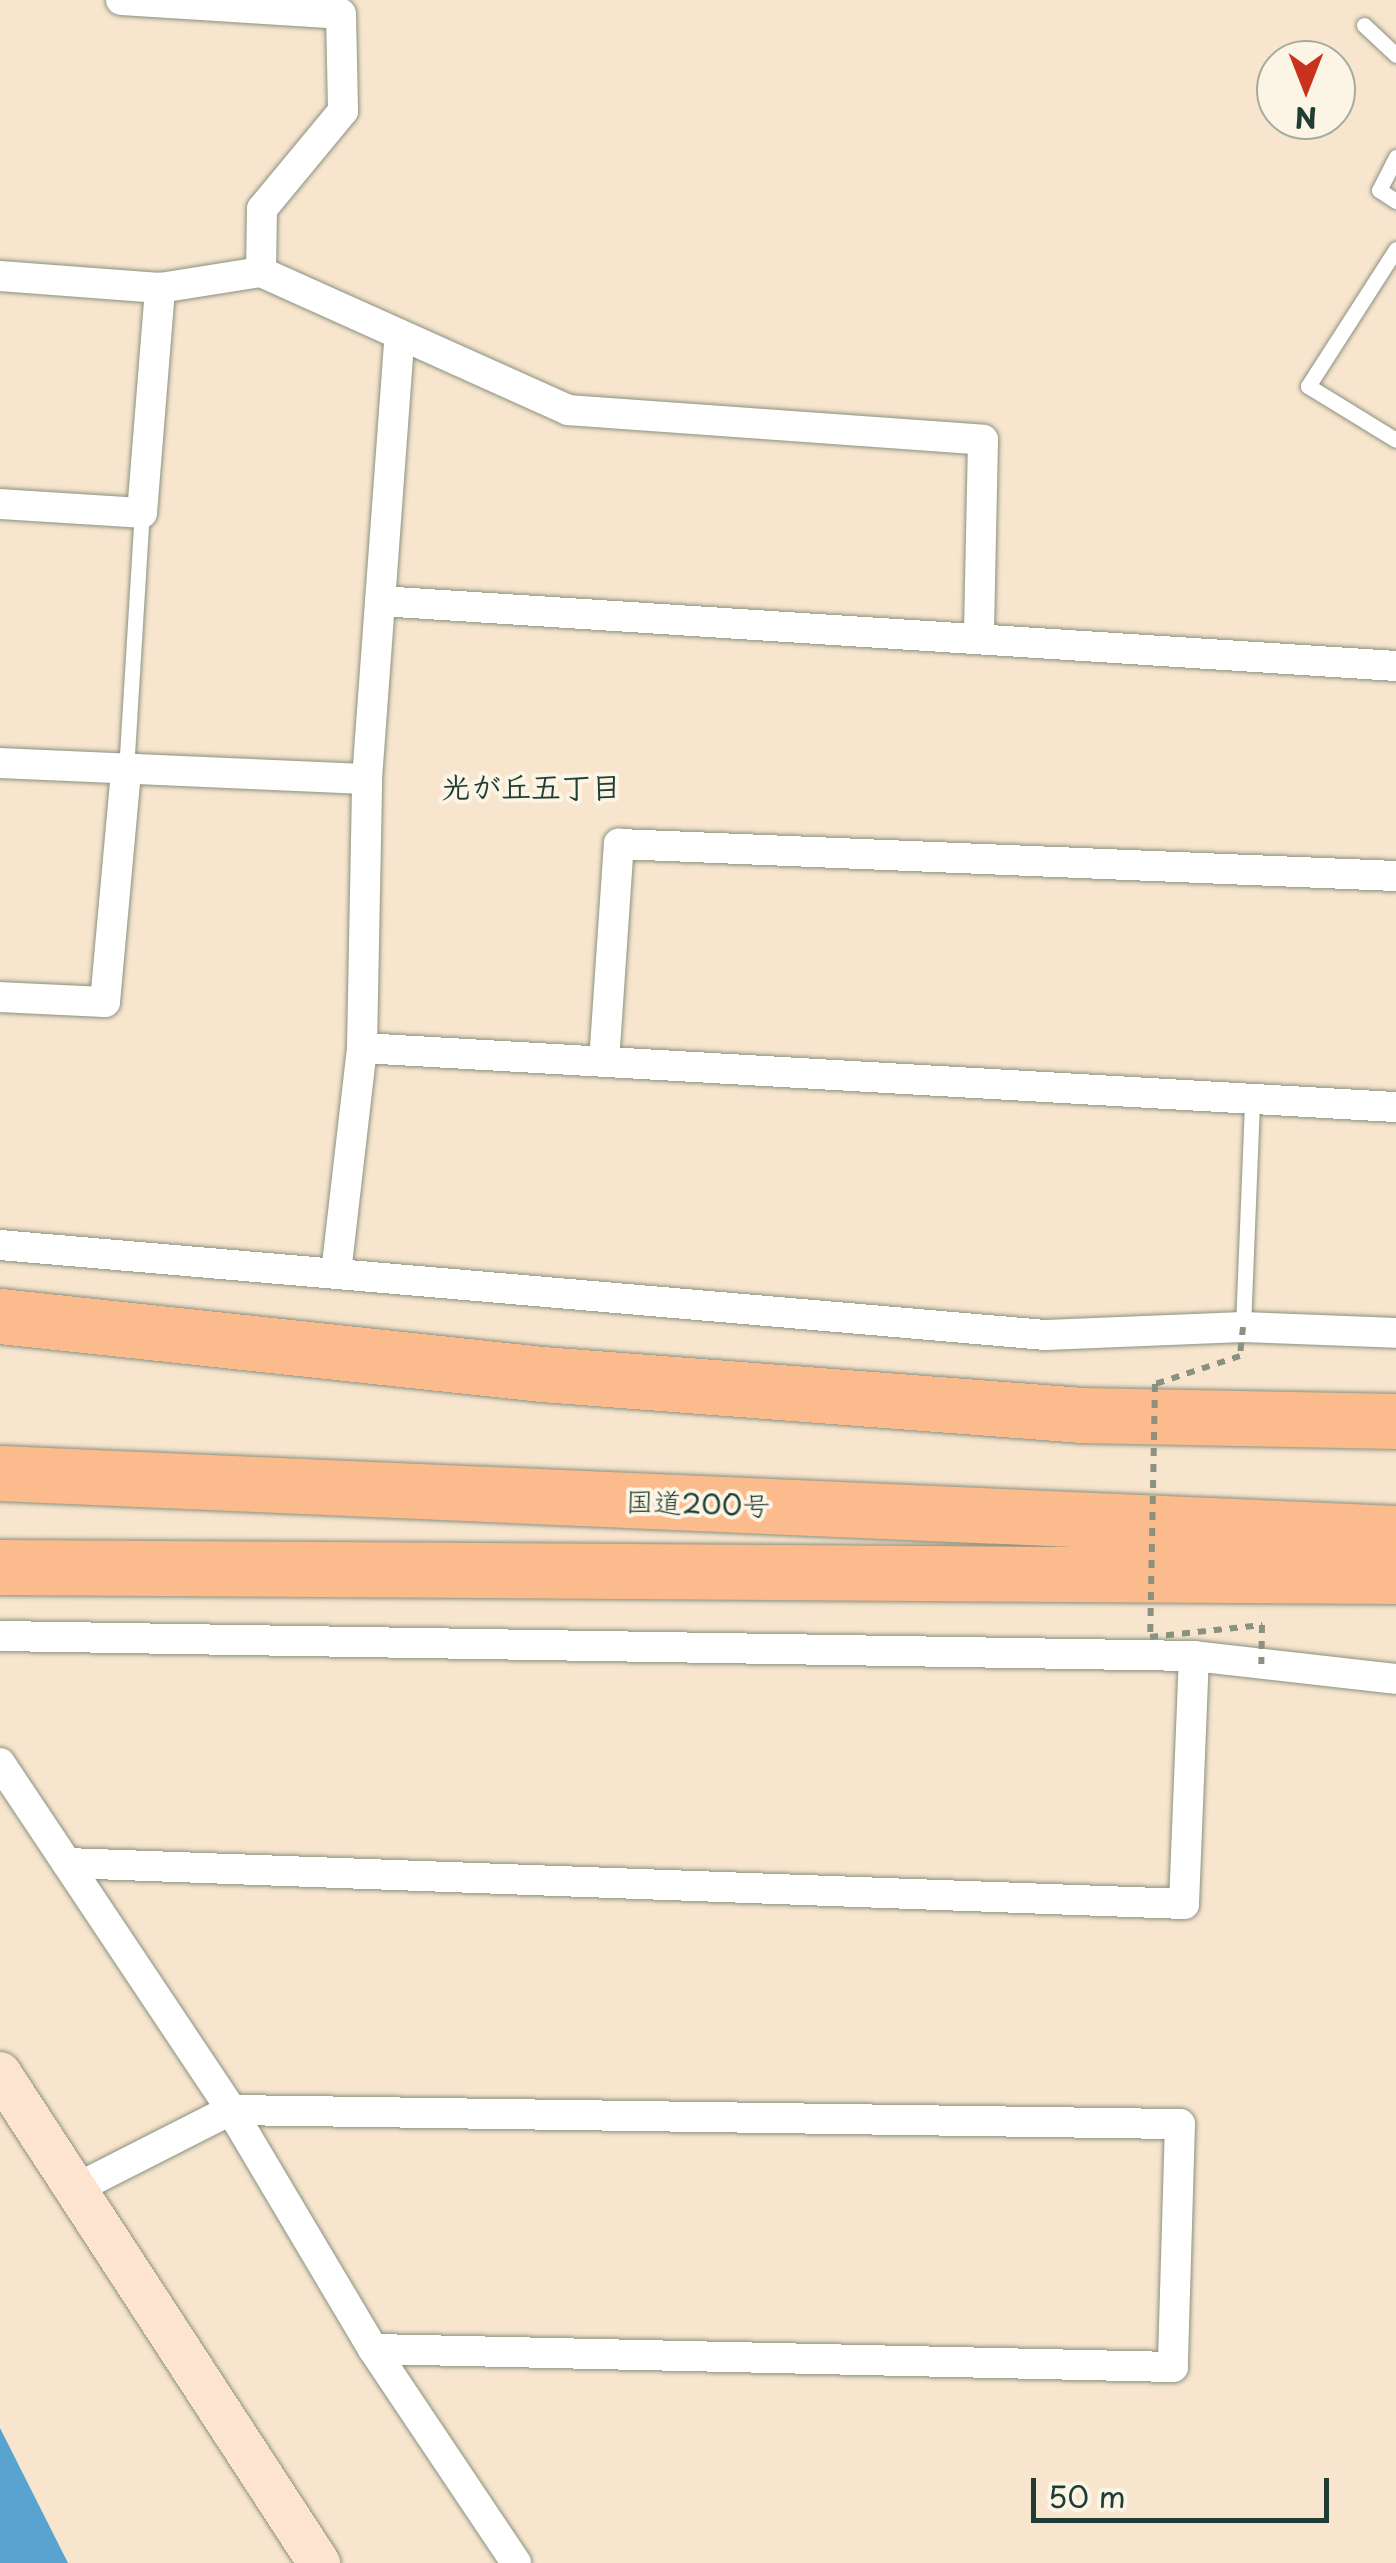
<!DOCTYPE html>
<html>
<head>
<meta charset="utf-8">
<style>
  body { margin:0 }
  #map { position:relative; width:1396px; height:2563px; overflow:hidden; background:#f7e5cd; font-family:"Playpen Sans","Klee One",sans-serif }
  div>[style] { position:absolute }
  .water>* { inset:0; background:#58a3d0 }
  .roads { filter:drop-shadow(0 0 2px #8b9180) drop-shadow(0 0 2px #8b9180) }
  .lane>* { height:15px; margin:-7.5px; padding:0 7.5px; transform-origin:7.5px; border-radius:7.5px; background:#fff }
  .street>* { height:30px; margin:-15px; padding:0 15px; transform-origin:15px; border-radius:15px; background:#fff }
  .secondary>* { height:42px; margin:-21px; padding:0 21px; transform-origin:21px; border-radius:21px; background:#fde4d1 }
  .highway>* { height:55px; margin:-27.5px; padding:0 27.5px; transform-origin:27.5px; border-radius:27.5px; background:#fbbb8c }
  .path-bridge>* { height:6px; margin-top:-3px; transform-origin:0; background:repeating-linear-gradient(90deg,#8b9180 0 8px,transparent 0 16px) }
  span { translate:-50% -50%; white-space:nowrap; text-align:center; line-height:1.15; -webkit-text-stroke:8px #fcf5e5; paint-order:stroke }
  .street-label { font-size:28px; color:#1f3d34 }
  .neighbourhood-label { font-size:30px; color:#1f3d34; font-weight:700 }
  .north { position:absolute; left:1256px; top:40px; width:100px; height:100px; box-sizing:border-box; background:#fcf5e5; border:2px solid #a4ab9e; border-radius:50%; rotate:180deg; font-size:28px; font-weight:700; line-height:40px; text-align:center; color:#1f3d34 }
  .north::after { content:''; display:block; margin:auto; width:35px; height:45px; background:#c8321e; clip-path:polygon(50% 0,100% 100%,50% 72%,0 100%) }
  .scale { position:absolute; left:1031px; top:2478px; width:298px; height:45px; box-sizing:border-box; border:5px solid #1f3d34; border-top:0; padding-left:12px; font-size:30px; line-height:35px; white-space:nowrap; color:#1f3d34; -webkit-text-stroke:8px #fcf5e5; paint-order:stroke }
</style>
</head>
<body>
<div id="map">
  <div class="water">
    <i style="clip-path:polygon(0 2428px,68px 2563px,0 2563px)"></i>
  </div>
  <div class="roads">
    <div class="lane">
      <i style="left:1364px;top:25px;width:44px;rotate:43.2deg"></i>
      <i style="left:1396px;top:157px;width:37px;rotate:117deg"></i>
      <i style="left:1379px;top:190px;width:20px;rotate:33deg"></i>
      <i style="left:1396px;top:249px;width:163px;rotate:122.7deg"></i>
      <i style="left:1308px;top:386px;width:103px;rotate:31.5deg"></i>
      <i style="left:126px;top:771px;width:258px;rotate:-86.5deg"></i>
      <i style="left:1243px;top:1327px;width:228px;rotate:-87.7deg"></i>
    </div>
    <div class="street">
      <i style="left:121px;top:0;width:220px;rotate:3.6deg"></i>
      <i style="left:341px;top:14px;width:97px;rotate:88.8deg"></i>
      <i style="left:343px;top:111px;width:127px;rotate:129.6deg"></i>
      <i style="left:262px;top:209px;width:63px;rotate:90.9deg"></i>
      <i style="left:0;top:276px;width:160px;rotate:4.3deg"></i>
      <i style="left:160px;top:288px;width:102px;rotate:-9deg"></i>
      <i style="left:261px;top:272px;width:337px;rotate:24.2deg"></i>
      <i style="left:568px;top:410px;width:416px;rotate:4.1deg"></i>
      <i style="left:983px;top:440px;width:198px;rotate:91.2deg"></i>
      <i style="left:0;top:504px;width:142px;rotate:3.6deg"></i>
      <i style="left:142px;top:513px;width:226px;rotate:-85.4deg"></i>
      <i style="left:380px;top:601px;width:1018px;rotate:3.66deg"></i>
      <i style="left:0;top:763px;width:367px;rotate:2.5deg"></i>
      <i style="left:0;top:997px;width:105px;rotate:2.7deg"></i>
      <i style="left:105px;top:1002px;width:232px;rotate:-84.8deg"></i>
      <i style="left:362px;top:1048px;width:1036px;rotate:3.27deg"></i>
      <i style="left:604px;top:1062px;width:219px;rotate:-86.1deg"></i>
      <i style="left:619px;top:844px;width:778px;rotate:2.36deg"></i>
      <i style="left:0;top:1245px;width:1050px;rotate:4.92deg"></i>
      <i style="left:1046px;top:1335px;width:197px;rotate:-2.3deg"></i>
      <i style="left:1243px;top:1327px;width:153px;rotate:2.2deg"></i>
      <i style="left:336px;top:1273px;width:226px;rotate:-83.4deg"></i>
      <i style="left:362px;top:1048px;width:269px;rotate:-88.9deg"></i>
      <i style="left:367px;top:779px;width:442px;rotate:-85.8deg"></i>
      <i style="left:0;top:1636px;width:1194px;rotate:0.96deg"></i>
      <i style="left:1194px;top:1656px;width:203px;rotate:6.5deg"></i>
      <i style="left:0;top:1763px;width:417px;rotate:56.3deg"></i>
      <i style="left:231px;top:2110px;width:278px;rotate:59.3deg"></i>
      <i style="left:373px;top:2349px;width:257px;rotate:56.2deg"></i>
      <i style="left:67px;top:1863px;width:1118px;rotate:2.1deg"></i>
      <i style="left:1184px;top:1904px;width:248px;rotate:-87.7deg"></i>
      <i style="left:77px;top:2188px;width:173px;rotate:-26.9deg"></i>
      <i style="left:231px;top:2110px;width:949px;rotate:0.85deg"></i>
      <i style="left:1180px;top:2124px;width:243px;rotate:91.7deg"></i>
      <i style="left:1173px;top:2367px;width:800px;rotate:-178.71deg"></i>
    </div>
    <div class="secondary">
      <i style="left:0;top:2073px;width:585px;rotate:56.94deg"></i>
    </div>
    <div class="highway">
      <i style="left:0;top:1316px;width:545px;rotate:6.11deg"></i>
      <i style="left:542px;top:1374px;width:542px;rotate:4.34deg"></i>
      <i style="left:1082px;top:1415px;width:314px;rotate:1.1deg"></i>
      <i style="left:0;top:1473px;width:1397px;rotate:2.46deg"></i>
      <i style="left:0;top:1567px;width:1396px;rotate:0.37deg"></i>
    </div>
  </div>
  <div class="path-bridge">
    <i style="left:1243px;top:1327px;width:29px;rotate:96deg"></i>
    <i style="left:1240px;top:1356px;width:89px;rotate:161.8deg"></i>
    <i style="left:1155px;top:1384px;width:253px;rotate:91.1deg"></i>
    <i style="left:1150px;top:1637px;width:113px;rotate:-6.1deg"></i>
    <i style="left:1262px;top:1625px;width:39px;rotate:91deg"></i>
  </div>
  <div class="street-label">
    <span style="left:698px;top:1503px;rotate:2deg">国道200号</span>
  </div>
  <div class="neighbourhood-label">
    <span style="left:531px;top:786px">光が丘五丁目</span>
  </div>
  <div class="north">N</div>
  <div class="scale">50 m</div>
</div>
</body>
</html>
